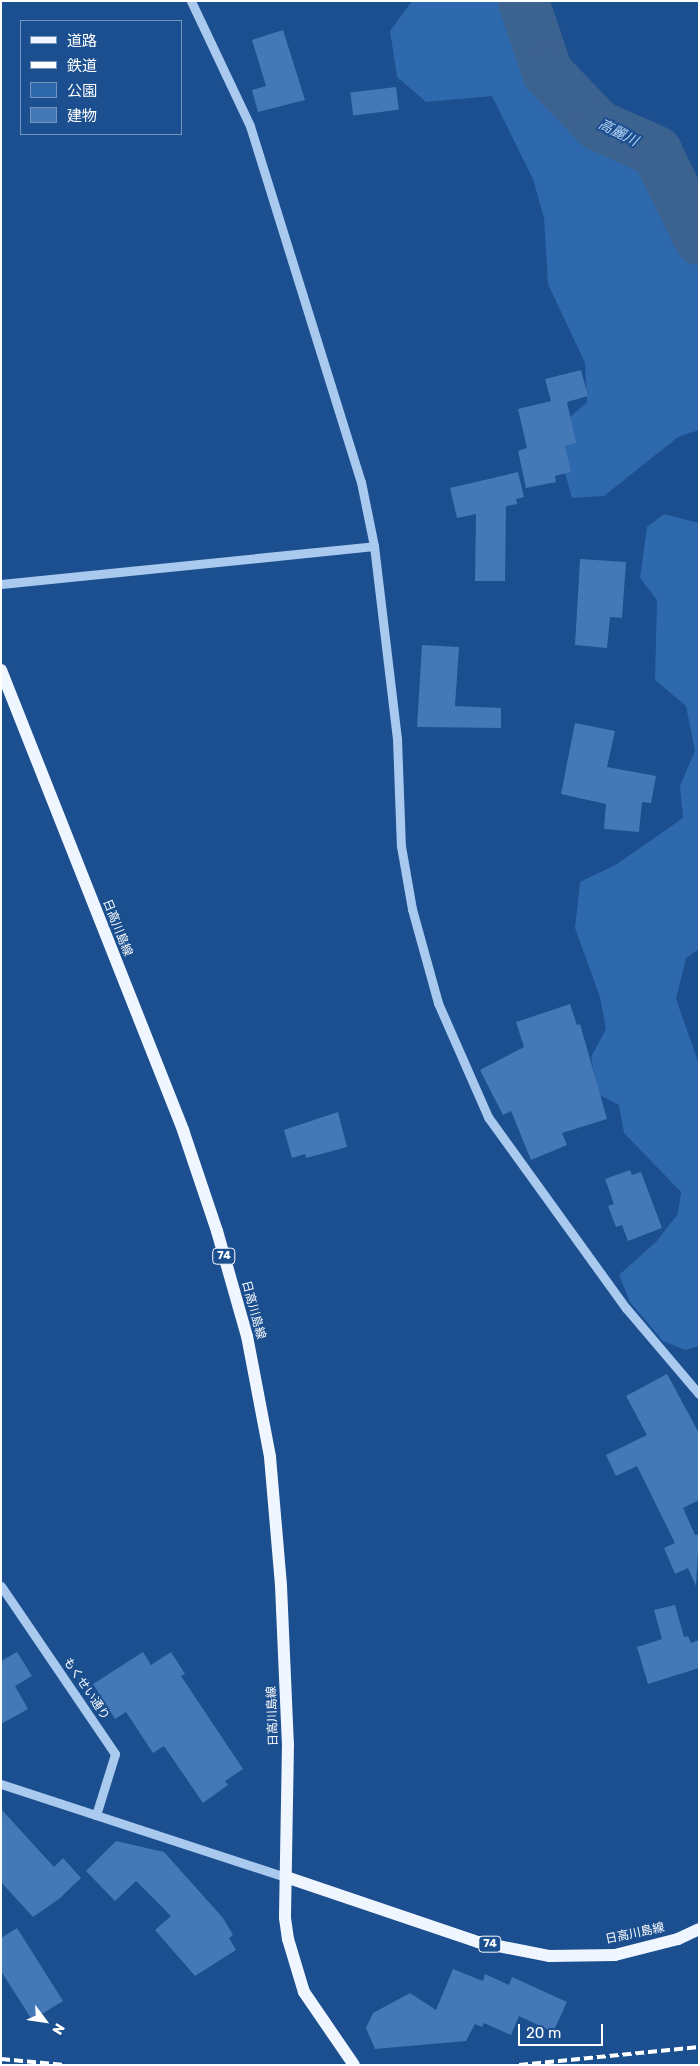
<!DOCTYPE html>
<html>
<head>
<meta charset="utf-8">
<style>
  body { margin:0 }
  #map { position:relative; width:700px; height:2066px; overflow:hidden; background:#1b4f8f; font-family:Rubik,"Noto Sans JP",sans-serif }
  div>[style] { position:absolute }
  .green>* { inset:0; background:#2e69ad }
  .river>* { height:51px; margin:-25.5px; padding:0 25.5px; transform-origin:25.5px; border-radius:25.5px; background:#3c6290 }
  .building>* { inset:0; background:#4478b7; transform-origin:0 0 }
  .minor>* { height:9px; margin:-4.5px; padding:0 4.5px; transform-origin:4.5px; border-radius:4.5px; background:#a9c9ee }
  .major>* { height:12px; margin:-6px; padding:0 6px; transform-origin:6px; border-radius:6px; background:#f0f6ff }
  .rail>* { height:4px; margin-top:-2px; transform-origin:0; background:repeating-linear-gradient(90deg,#fff 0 9px,transparent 0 13px) }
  span { translate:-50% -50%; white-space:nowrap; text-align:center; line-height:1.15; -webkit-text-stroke:4px #1b4f8f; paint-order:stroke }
  .shield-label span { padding:1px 4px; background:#1b4f8f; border:1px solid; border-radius:4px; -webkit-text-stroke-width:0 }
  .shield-label { font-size:11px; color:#fff; font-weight:700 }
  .street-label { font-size:12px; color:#fff }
  .water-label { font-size:14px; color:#b5d3f5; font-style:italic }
  .frame { position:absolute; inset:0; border:2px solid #fff; pointer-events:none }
  .legend { position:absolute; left:20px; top:20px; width:162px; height:115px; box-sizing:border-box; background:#1b4f8f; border:1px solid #7695bc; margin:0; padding:6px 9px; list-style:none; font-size:15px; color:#fff }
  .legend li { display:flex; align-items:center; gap:10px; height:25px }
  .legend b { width:25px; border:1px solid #7695bc }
  .north { position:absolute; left:20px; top:1996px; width:50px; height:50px; -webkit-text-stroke:4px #1b4f8f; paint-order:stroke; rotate:121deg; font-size:14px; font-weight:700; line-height:20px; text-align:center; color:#fff }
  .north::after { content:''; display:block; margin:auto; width:18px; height:22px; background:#fff; clip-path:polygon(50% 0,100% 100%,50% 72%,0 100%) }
  .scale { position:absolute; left:518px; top:2024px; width:85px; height:22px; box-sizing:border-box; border:2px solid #fff; border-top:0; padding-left:6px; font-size:15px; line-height:18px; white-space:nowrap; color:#fff; -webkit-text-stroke:4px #1b4f8f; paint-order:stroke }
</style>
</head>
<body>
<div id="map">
  <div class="green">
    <i style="clip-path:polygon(412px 1px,504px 1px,517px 43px,555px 111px,593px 139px,631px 152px,662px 188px,692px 198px,699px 205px,699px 430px,678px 437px,604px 496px,572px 498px,557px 445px,570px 417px,587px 402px,585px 363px,548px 284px,544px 218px,533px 179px,492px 96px,426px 102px,397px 77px,390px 31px)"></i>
    <i style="clip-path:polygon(664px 514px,699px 523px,699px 949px,686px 958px,676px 999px,699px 1064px,699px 1346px,685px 1350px,663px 1341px,630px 1302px,619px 1275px,656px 1242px,678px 1214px,681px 1192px,624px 1133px,619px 1105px,598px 1094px,591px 1057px,606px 1029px,600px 997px,575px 928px,580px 882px,617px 864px,683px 818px,680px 786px,695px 751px,686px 706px,655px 680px,657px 600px,640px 578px,647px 527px)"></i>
  </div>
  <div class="river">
    <i style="left:523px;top:1px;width:75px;rotate:71.3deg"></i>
    <i style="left:547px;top:72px;width:74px;rotate:46.1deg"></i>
    <i style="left:598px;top:125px;width:64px;rotate:24.1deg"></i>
    <i style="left:656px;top:151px;width:98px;rotate:64deg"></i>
  </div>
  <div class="building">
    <i style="clip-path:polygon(283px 30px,305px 100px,258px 112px,252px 90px,266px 86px,252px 40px)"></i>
    <i style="left:396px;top:87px;width:23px;height:46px;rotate:83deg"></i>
    <i style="clip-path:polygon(581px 370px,588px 396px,567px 402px,576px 443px,565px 446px,571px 472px,555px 476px,556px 482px,526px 488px,518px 451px,527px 448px,518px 409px,551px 401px,545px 379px)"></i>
    <i style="clip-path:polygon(518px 472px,524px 497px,516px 499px,517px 504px,506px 506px,505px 581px,475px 581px,476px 514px,457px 518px,450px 488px)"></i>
    <i style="clip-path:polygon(580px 559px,626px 562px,622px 618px,610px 617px,607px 648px,575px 645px)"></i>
    <i style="clip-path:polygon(422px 645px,459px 647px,455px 706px,501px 708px,501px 728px,417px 727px)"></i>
    <i style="clip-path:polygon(575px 723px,615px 731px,607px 767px,656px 776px,651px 803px,642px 802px,639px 832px,604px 829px,606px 804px,561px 794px)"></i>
    <i style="clip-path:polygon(570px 1004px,577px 1025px,580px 1024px,607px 1119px,562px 1133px,567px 1145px,531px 1160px,511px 1111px,503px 1115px,480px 1070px,524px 1047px,516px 1022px)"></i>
    <i style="clip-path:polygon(338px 1112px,347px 1147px,306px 1158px,305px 1154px,292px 1158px,284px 1130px)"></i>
    <i style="clip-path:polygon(630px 1170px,632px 1175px,641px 1172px,662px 1228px,628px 1241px,622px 1225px,616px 1227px,608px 1206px,614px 1204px,605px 1179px)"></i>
    <i style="clip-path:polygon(667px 1374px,699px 1433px,699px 1500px,683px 1508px,695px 1535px,699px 1534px,696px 1586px,688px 1568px,675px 1574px,664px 1548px,675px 1543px,637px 1466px,616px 1476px,606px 1455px,647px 1435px,626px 1396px)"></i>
    <i style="clip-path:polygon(675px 1605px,684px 1637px,688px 1636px,691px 1643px,699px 1640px,699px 1668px,648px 1684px,637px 1647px,662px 1639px,654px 1610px)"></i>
    <i style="clip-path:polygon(17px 1652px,32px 1676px,15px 1686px,28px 1709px,1px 1724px,1px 1661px)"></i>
    <i style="clip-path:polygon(143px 1652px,151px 1665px,171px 1652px,185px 1674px,181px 1676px,243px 1769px,225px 1781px,228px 1785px,203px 1803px,164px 1746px,153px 1753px,126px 1712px,115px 1719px,93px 1684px)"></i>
    <i style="clip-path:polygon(1px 1809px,54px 1867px,63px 1858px,81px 1878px,59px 1899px,33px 1917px,1px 1882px)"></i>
    <i style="clip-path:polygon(116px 1841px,164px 1852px,223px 1918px,233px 1935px,229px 1938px,236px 1950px,195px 1976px,155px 1930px,171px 1916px,136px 1881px,115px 1901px,86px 1871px)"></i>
    <i style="clip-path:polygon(17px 1928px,63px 2001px,32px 2020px,1px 1971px,1px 1938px)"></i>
    <i style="clip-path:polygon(453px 1969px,483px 1981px,485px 1974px,509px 1985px,512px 1977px,567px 2002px,553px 2032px,519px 2016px,511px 2035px,484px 2023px,482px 2027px,475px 2024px,466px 2041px,375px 2049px,366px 2028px,373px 2013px,410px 1993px,436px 2010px)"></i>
  </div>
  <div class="minor">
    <i style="left:191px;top:1px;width:138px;rotate:64.7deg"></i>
    <i style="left:250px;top:126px;width:373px;rotate:72.7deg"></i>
    <i style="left:361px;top:482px;width:65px;rotate:78.5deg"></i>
    <i style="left:374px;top:546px;width:194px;rotate:83.2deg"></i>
    <i style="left:397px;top:739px;width:107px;rotate:87.9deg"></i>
    <i style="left:401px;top:846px;width:64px;rotate:80.1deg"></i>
    <i style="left:412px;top:909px;width:98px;rotate:74.5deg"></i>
    <i style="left:438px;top:1003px;width:124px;rotate:66.3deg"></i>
    <i style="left:488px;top:1117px;width:236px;rotate:54.2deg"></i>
    <i style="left:626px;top:1308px;width:113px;rotate:49.7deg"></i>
    <i style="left:1px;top:584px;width:375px;rotate:-5.8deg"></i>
    <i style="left:1px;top:1586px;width:203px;rotate:55.8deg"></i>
    <i style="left:115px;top:1754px;width:64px;rotate:107.3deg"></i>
    <i style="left:1px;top:1784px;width:300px;rotate:18.1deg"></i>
  </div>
  <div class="major">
    <i style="left:1px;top:670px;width:495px;rotate:68.4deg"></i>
    <i style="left:183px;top:1130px;width:107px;rotate:71.4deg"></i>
    <i style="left:217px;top:1231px;width:109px;rotate:74.1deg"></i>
    <i style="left:247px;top:1336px;width:123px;rotate:79.2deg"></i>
    <i style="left:270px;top:1457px;width:129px;rotate:85.1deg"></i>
    <i style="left:281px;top:1586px;width:158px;rotate:87.5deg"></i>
    <i style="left:288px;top:1744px;width:174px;rotate:91deg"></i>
    <i style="left:285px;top:1918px;width:21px;rotate:82deg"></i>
    <i style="left:288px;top:1939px;width:55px;rotate:73.2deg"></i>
    <i style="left:304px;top:1992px;width:88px;rotate:55.6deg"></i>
    <i style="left:286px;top:1877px;width:203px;rotate:18.7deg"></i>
    <i style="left:478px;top:1942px;width:72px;rotate:11.2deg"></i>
    <i style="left:549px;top:1956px;width:66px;rotate:-0.9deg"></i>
    <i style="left:615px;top:1955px;width:65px;rotate:-14.3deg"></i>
    <i style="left:678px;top:1939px;width:23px;rotate:-25deg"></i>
  </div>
  <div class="rail">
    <i style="left:1px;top:2059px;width:64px;rotate:5.4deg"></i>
    <i style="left:519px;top:2065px;width:181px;rotate:-5.7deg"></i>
  </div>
  <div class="shield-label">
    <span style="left:224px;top:1256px">74</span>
    <span style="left:490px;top:1944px">74</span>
  </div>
  <div class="street-label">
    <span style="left:117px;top:928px;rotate:68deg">日高川島線</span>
    <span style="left:253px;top:1310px;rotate:75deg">日高川島線</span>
    <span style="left:86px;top:1689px;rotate:56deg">もくせい通り</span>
    <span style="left:273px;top:1716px;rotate:-92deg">日高川島線</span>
    <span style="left:635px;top:1934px;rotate:-12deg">日高川島線</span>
  </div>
  <div class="water-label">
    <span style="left:618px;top:133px;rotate:27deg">高麗川</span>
  </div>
  <div class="frame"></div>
  <ul class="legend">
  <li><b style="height:6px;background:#f0f6ff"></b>道路</li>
  <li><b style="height:6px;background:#fff"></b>鉄道</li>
  <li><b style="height:14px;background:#2e69ad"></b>公園</li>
  <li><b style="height:14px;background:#4478b7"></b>建物</li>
  </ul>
  <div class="north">N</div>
  <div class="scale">20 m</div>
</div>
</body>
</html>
